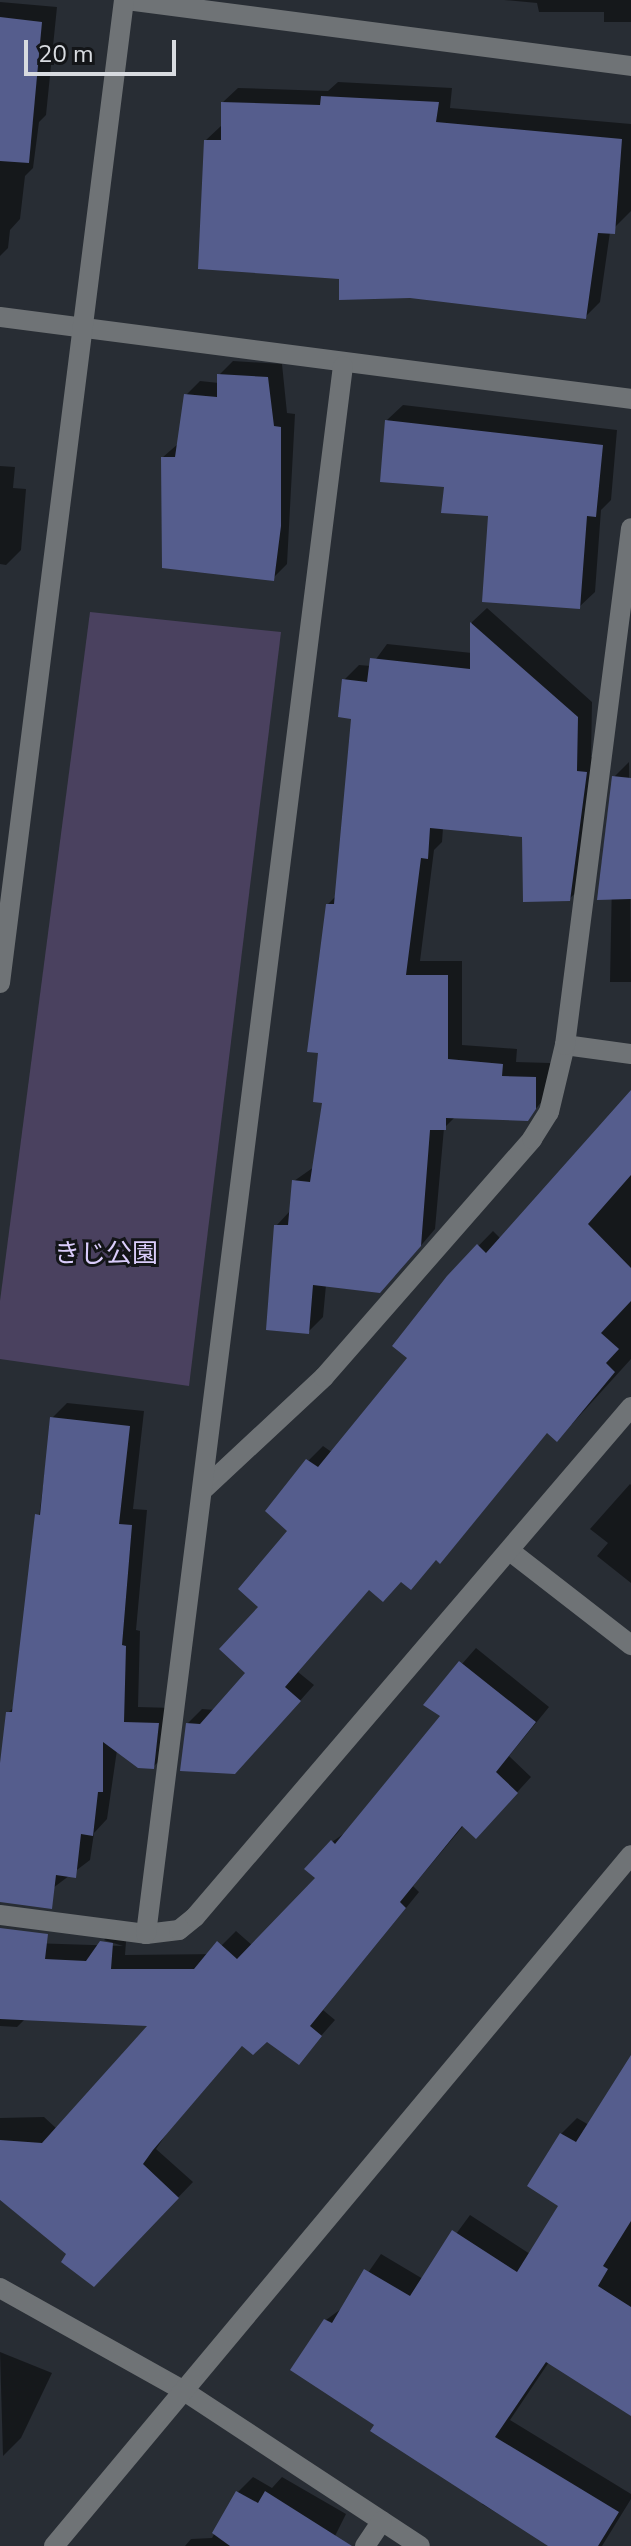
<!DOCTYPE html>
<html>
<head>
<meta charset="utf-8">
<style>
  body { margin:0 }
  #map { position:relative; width:631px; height:2546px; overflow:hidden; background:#282d34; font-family:"Nunito Sans","Noto Sans JP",sans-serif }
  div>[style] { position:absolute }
  .green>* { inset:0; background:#4a415f }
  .shadow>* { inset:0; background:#0007 }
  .building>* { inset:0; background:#555d8d }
  .minor>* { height:20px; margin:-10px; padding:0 10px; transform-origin:10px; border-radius:10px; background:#6f7376 }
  span { translate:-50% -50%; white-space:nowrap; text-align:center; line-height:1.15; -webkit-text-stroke:6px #131518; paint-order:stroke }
  .park-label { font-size:26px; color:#dacdfb }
  .scale { position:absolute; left:24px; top:40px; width:152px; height:36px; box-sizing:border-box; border:4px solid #d8dbe0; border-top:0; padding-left:10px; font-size:24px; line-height:28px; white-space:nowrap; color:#d8dbe0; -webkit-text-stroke:6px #131518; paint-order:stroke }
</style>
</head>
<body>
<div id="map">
  <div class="green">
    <i style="clip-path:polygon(90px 612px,281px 632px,189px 1386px,0 1359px,0 1301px)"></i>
  </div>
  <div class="shadow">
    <i style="clip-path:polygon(504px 0,631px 0,631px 22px,604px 22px,604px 12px,539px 12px,537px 3px)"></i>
    <i style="clip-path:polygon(0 2px,57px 7px,46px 115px,39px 122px,33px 168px,25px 176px,20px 219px,10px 230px,8px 248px,0 256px)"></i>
    <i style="clip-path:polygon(338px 82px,452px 88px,450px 108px,631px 124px,631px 211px,610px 232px,600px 302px,585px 317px,341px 277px,206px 140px,221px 126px,223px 102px,238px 88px,328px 91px)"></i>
    <i style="clip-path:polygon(233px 361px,282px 364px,287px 413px,295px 414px,287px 564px,273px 578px,163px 457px,179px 443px,186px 395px,200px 381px,219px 383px,219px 375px)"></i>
    <i style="clip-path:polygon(403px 405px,617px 430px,611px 500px,601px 510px,595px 592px,579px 607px,491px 514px,446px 485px,387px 420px)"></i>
    <i style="clip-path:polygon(0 466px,15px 467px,13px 488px,26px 489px,21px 550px,6px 565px,0 564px)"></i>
    <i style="clip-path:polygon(487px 608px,592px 702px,591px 757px,601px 758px,585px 884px,569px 899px,524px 835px,443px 828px,442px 842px,434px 850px,420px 961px,462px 961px,462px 1045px,517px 1049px,516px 1062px,550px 1063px,550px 1092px,527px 1119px,456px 1116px,444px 1128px,435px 1229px,395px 1276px,326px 1285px,323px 1317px,308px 1332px,276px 1226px,291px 1210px,294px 1181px,314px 1167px,324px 1101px,328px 904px,337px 895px,353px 717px,344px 680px,359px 665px,371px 666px,387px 644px,472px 653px,472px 622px)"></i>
    <i style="clip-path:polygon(629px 762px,631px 982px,610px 982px,614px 777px)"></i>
    <i style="clip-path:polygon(631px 1093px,631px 1359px,572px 1424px,548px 1431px,454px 1546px,402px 1580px,370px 1588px,298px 1672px,314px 1685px,250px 1757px,187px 1724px,202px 1709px,215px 1710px,248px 1673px,261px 1607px,290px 1531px,308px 1461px,323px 1446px,333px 1453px,410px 1357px,448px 1277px,493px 1231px,501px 1239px)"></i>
    <i style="clip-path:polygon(67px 1403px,144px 1411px,133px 1509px,147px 1510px,136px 1630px,140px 1631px,138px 1707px,174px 1708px,168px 1752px,153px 1767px,117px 1750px,107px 1819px,94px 1833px,90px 1860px,53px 1888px,0 1881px,0 1770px,8px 1713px,14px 1707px,52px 1418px)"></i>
    <i style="clip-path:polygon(630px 1484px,631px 1485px,631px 1583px,597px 1556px,608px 1543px,590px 1529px)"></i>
    <i style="clip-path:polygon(476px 1648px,549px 1707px,509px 1756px,531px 1777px,491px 1821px,464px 1825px,413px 1886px,419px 1892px,323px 2010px,335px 2020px,298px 2062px,267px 2039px,243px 2045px,167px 2133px,156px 2149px,193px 2182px,94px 2285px,69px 2254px,0 2200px,0 2118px,44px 2117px,57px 2129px,151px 2024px,26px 2018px,17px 2027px,0 2026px,0 1942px,123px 1946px,104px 1940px,117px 1927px,127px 1929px,125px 1955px,221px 1954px,222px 1945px,236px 1931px,253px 1946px,318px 1878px,332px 1842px,349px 1830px,443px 1716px,426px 1705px)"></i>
    <i style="clip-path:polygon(631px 2059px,631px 2414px,549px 2362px,510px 2420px,631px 2494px,631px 2499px,602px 2546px,551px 2546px,482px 2504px,484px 2501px,293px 2369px,326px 2320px,345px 2306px,381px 2254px,423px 2279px,470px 2215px,530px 2254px,561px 2205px,561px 2134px,577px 2118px,589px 2125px)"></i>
    <i style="clip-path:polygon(0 2352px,52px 2373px,21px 2438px,3px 2456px)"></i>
    <i style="clip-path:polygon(253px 2477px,272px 2488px,282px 2477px,346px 2514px,330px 2546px,185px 2546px,191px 2539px,212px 2538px,237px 2493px)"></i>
  </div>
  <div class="building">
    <i style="clip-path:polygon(0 17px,42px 22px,29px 163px,0 161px)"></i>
    <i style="clip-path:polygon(321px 96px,439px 102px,436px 122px,622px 139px,615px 234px,598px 233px,586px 319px,410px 298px,339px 300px,339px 279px,198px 269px,204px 140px,221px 140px,221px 102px,320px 105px)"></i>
    <i style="clip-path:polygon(217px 374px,268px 377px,274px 426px,281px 427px,281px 526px,274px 581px,162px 568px,161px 457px,175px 457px,184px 394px,217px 397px)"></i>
    <i style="clip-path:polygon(385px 420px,603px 445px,596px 517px,587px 516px,580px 609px,482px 602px,488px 516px,441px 513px,444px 487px,380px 482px)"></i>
    <i style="clip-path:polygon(470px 622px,578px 717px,577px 771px,587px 772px,570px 901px,523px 902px,522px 837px,430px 828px,428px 859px,421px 858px,406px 975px,448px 975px,448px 1059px,503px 1064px,502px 1076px,536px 1077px,536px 1109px,528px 1121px,446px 1118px,446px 1130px,430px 1130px,421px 1246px,380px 1293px,313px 1285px,309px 1334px,266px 1330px,274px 1225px,288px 1225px,292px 1180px,310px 1182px,322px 1103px,313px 1102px,318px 1053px,307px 1052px,326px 904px,334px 904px,351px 719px,338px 717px,342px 679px,367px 682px,370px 658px,470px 669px)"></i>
    <i style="clip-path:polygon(612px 776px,631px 778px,631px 899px,597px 900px)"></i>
    <i style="clip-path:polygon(631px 1090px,631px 1175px,588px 1224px,631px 1268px,631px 1301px,601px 1333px,619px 1349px,606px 1363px,615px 1372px,557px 1442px,547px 1433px,440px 1564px,436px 1560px,411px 1590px,401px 1582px,383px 1602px,369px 1590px,285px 1687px,301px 1701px,235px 1774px,180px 1771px,186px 1723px,200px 1724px,245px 1673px,219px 1649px,258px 1607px,238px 1589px,287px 1531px,265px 1511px,306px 1459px,318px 1467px,407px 1358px,392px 1346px,447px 1276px,477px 1244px,486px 1253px)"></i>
    <i style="clip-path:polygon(50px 1417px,130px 1426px,119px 1524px,132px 1525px,122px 1645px,126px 1646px,124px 1722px,159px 1723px,154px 1769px,138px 1768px,103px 1742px,103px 1792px,98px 1792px,93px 1836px,81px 1834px,76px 1878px,56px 1875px,52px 1909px,0 1902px,0 1763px,6px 1712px,12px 1712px,35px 1514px,40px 1515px)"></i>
    <i style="clip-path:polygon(459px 1661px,536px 1722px,496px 1772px,518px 1793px,476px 1839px,462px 1826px,400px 1902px,406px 1908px,310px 2026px,322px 2036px,299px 2065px,267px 2042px,253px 2055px,242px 2046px,153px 2150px,143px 2164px,179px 2198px,94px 2287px,61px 2262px,66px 2254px,0 2200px,0 2140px,42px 2143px,147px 2026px,0 2019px,0 1928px,48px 1934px,45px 1959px,86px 1961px,100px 1941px,113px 1943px,111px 1969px,194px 1969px,217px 1941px,237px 1959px,315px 1878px,304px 1869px,331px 1840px,335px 1844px,440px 1716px,423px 1705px)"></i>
    <i style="clip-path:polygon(631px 2055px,631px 2221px,603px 2266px,608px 2269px,598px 2286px,631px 2307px,631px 2416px,546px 2362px,495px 2437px,619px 2512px,598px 2546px,548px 2546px,370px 2431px,374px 2425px,290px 2370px,324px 2319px,332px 2323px,364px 2269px,410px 2296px,452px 2230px,517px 2272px,558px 2206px,527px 2186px,560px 2133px,576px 2142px)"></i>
    <i style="clip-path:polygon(236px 2491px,258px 2503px,265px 2491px,352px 2546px,230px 2546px,212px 2533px)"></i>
  </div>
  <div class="minor">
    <i style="left:127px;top:0;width:508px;rotate:7.46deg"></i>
    <i style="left:0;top:317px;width:636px;rotate:7.4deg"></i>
    <i style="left:0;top:983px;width:991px;rotate:-82.81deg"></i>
    <i style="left:565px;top:1045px;width:67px;rotate:7.8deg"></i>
    <i style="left:205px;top:1488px;width:163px;rotate:-43deg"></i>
    <i style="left:324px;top:1377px;width:316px;rotate:-48.8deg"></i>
    <i style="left:532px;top:1139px;width:32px;rotate:-58deg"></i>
    <i style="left:549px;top:1112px;width:69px;rotate:-76.6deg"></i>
    <i style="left:565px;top:1045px;width:521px;rotate:-82.72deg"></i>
    <i style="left:511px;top:1552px;width:152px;rotate:37.8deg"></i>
    <i style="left:0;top:1915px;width:147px;rotate:7.4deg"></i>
    <i style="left:146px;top:1934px;width:33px;rotate:-7deg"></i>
    <i style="left:179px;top:1930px;width:21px;rotate:-39deg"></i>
    <i style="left:195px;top:1917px;width:671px;rotate:-49.47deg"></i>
    <i style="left:146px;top:1934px;width:1580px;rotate:-82.84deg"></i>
    <i style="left:0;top:2288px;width:211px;rotate:29.2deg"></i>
    <i style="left:184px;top:2391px;width:282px;rotate:33.3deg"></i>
    <i style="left:54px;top:2546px;width:900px;rotate:-50.14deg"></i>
    <i style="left:365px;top:2546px;width:30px;rotate:-56deg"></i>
  </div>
  <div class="park-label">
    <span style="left:106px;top:1254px">きじ公園</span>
  </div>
  <div class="scale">20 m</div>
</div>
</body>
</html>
